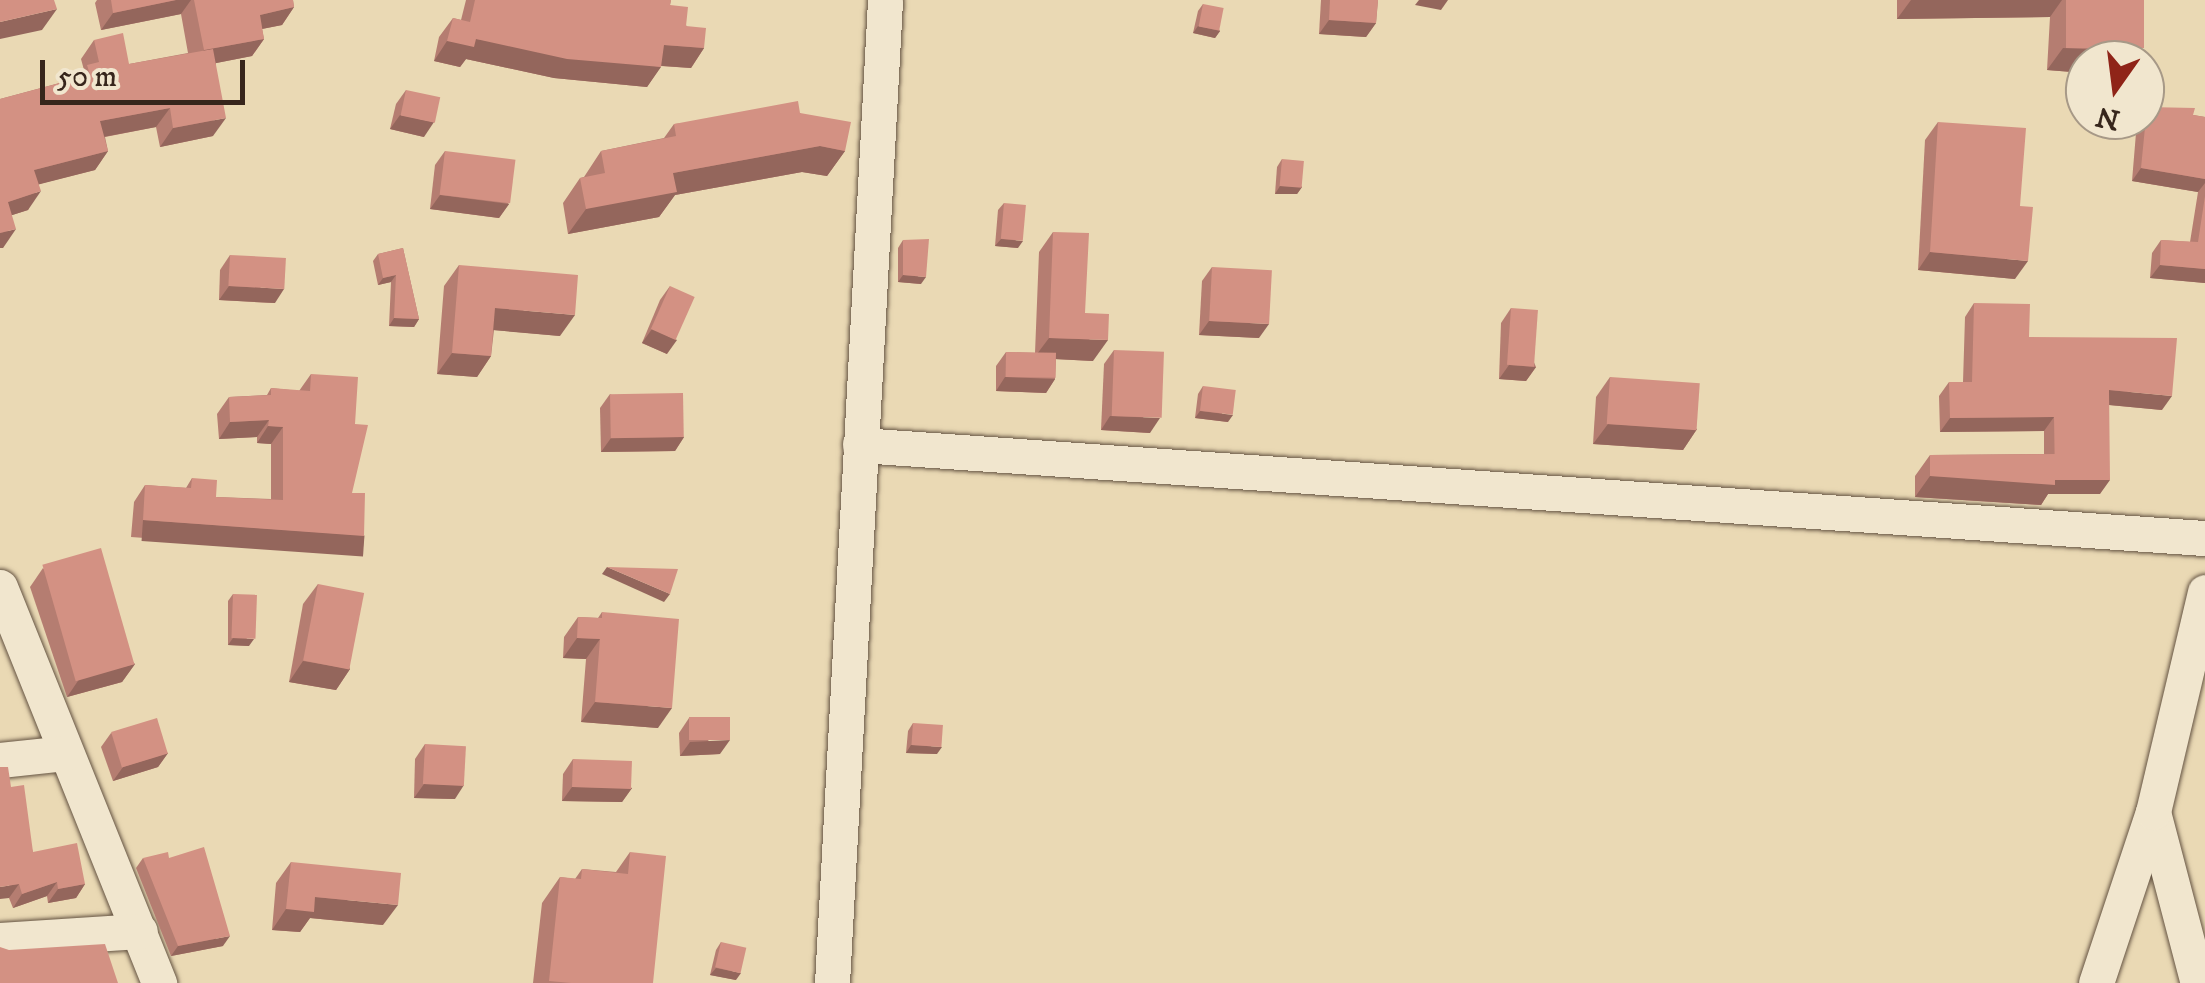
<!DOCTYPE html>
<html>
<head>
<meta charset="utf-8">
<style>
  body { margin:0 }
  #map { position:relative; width:2205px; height:983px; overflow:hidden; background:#ead9b4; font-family:"IM FELL DW Pica",serif }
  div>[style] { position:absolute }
  .roads { filter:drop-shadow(0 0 2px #645342) drop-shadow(0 0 2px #645342) }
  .minor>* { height:35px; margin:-17.5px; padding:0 17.5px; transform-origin:17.5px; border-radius:17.5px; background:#f1e6ce }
  .wall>* { inset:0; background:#b57d71 }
  .shaded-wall>* { inset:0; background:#94665c; transform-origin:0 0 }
  .building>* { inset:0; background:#d39183; transform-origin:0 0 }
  span { translate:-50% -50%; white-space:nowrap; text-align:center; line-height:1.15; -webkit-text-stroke:9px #f1e6ce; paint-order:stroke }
  .north { position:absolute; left:2065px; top:40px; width:100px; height:100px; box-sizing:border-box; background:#f1e6ce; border:2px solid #a79987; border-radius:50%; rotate:194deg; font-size:28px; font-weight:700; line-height:40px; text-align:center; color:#37261c }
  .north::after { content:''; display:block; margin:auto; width:35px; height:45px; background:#8f2418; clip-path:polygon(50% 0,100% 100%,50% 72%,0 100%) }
  .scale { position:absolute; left:40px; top:60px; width:205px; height:45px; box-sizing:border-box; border:5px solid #37261c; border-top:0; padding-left:12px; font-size:30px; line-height:35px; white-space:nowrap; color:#37261c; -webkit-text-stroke:8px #f1e6ce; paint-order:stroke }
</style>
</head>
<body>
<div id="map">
  <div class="roads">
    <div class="minor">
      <i style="left:860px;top:445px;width:1348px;rotate:3.96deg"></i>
      <i style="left:0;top:587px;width:427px;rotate:68.1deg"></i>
      <i style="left:0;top:760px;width:65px;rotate:-6.1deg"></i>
      <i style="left:2153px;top:812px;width:177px;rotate:75.3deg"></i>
      <i style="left:0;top:940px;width:140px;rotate:-3.7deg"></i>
      <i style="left:832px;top:983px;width:984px;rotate:-86.91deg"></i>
      <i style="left:2096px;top:983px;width:180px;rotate:-71.6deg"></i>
      <i style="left:2153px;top:812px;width:226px;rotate:-76.7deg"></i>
    </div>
  </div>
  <div class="wall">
    <i style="clip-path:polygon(97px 0,293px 0,294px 7px,282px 25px,262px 29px,264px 39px,252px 56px,216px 63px,213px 136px,160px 147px,156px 127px,105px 137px,108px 151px,95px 170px,39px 184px,28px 210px,12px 215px,3px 248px,0 248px,0 99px,78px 78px,84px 70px,81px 59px,94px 40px,129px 64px,188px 53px,181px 14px,101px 30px,95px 3px)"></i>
    <i style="clip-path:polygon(466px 0,671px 0,670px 5px,704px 48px,691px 68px,661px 66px,647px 87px,554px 78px,466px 59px,460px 67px,434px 61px,439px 37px,453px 18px,461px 20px)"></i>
    <i style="clip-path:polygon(1321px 0,1378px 0,1376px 23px,1366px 37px,1319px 34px)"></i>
    <i style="clip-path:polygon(1897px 0,2144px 0,2085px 60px,2085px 73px,2047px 70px,2050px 17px,1897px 19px)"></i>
    <i style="clip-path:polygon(1203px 4px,1220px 31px,1215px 38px,1193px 33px,1198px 11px)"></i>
    <i style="clip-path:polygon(406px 90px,424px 137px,390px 129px,396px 104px)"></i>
    <i style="clip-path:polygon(2147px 107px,2205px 117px,2205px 283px,2150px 278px,2152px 253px,2161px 240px,2190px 242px,2198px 192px,2132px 181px,2137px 121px,2145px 120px,2145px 110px)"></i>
    <i style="clip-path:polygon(800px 113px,845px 151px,827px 176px,802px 172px,675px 195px,659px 217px,568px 234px,563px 203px,580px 178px,584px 177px,601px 151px,664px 138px,674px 124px)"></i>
    <i style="clip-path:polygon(1938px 122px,2015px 279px,1918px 270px,1925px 140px)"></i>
    <i style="clip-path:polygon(445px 151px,509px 204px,499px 218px,430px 209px,435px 165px)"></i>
    <i style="clip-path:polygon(1282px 159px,1302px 187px,1297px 194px,1275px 194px,1277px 167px)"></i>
    <i style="clip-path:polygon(1004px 203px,1018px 248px,995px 246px,998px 210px)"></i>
    <i style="clip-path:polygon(1053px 232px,1085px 313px,1093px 361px,1056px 359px,1055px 379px,1046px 393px,996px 391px,996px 366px,1006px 352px,1035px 353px,1039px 252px)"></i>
    <i style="clip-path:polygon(903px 240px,921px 284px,898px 282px,898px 248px)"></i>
    <i style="clip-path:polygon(403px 248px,419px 319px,414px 327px,389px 326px,391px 282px,378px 285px,373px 261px,378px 254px)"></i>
    <i style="clip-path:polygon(230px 255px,275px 303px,219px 300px,220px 270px)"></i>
    <i style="clip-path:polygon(459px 265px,560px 336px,494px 330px,491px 356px,477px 377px,437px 374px,444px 286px)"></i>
    <i style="clip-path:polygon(1212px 267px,1259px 338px,1199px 335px,1202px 281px)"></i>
    <i style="clip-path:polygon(670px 286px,667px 354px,642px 343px,660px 300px)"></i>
    <i style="clip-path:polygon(1974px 303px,2029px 337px,2162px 410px,2109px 405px,2100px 494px,2048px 494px,2041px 505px,1915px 497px,1915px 476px,1930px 455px,2044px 454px,2044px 431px,1940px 432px,1939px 396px,1949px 382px,1963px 382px,1965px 317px)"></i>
    <i style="clip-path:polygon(1511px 308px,1536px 367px,1526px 381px,1499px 379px,1501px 323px)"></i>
    <i style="clip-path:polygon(1114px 350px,1150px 433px,1101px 430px,1104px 364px)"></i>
    <i style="clip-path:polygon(311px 374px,352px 493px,364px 536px,352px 553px,131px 537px,134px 502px,145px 485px,186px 488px,192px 478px,216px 497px,271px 499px,271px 444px,257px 443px,257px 437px,219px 439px,217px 414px,229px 397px,267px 395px,271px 388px,299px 391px)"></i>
    <i style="clip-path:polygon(1610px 377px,1697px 429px,1683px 450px,1593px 444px,1596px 397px)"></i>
    <i style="clip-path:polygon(1203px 386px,1228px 422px,1195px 418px,1198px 394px)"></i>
    <i style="clip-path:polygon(610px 394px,684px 437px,675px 451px,601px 452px,600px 408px)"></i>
    <i style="clip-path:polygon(43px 568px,135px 664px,122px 682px,67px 697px,30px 587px)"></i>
    <i style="clip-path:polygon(318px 584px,350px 669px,336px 690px,289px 682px,303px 604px)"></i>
    <i style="clip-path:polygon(233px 594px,249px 646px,228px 645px,228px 601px)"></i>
    <i style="clip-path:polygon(602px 612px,658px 728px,581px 722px,586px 659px,563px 658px,564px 637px,578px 617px,598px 618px)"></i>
    <i style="clip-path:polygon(689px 718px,720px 754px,680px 756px,679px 733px)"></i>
    <i style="clip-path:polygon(913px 723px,937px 754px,906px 753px,908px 731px)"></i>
    <i style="clip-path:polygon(111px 733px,168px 753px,158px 767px,113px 781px,101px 747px)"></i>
    <i style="clip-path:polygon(425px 744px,455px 799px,414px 798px,415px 759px)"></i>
    <i style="clip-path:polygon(573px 759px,632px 788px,622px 802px,562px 801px,563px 774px)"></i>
    <i style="clip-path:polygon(11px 787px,33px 852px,85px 884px,76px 898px,48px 903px,47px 896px,13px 908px,9px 898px)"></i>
    <i style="clip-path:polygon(630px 852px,653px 983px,533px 983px,542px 903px,560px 877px,575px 879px,582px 869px,616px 872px)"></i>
    <i style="clip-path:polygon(143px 858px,223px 946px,171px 956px,136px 868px)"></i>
    <i style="clip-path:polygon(291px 862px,383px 925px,310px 918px,300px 932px,272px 930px,276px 883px)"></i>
    <i style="clip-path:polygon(721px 942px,736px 980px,710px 975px,716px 950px)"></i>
  </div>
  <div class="shaded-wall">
    <i style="clip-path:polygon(176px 0,191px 0,181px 14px,101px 30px,113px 13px)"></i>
    <i style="clip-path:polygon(1419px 0,1448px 0,1441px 10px,1415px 5px)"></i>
    <i style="clip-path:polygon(1911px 0,2062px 0,2050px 17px,1897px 19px)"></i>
    <i style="clip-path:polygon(294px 7px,282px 25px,247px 32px,260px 15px)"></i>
    <i style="clip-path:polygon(57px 9px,42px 30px,0 39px,0 22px)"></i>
    <i style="clip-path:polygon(1329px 20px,1376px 23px,1366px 37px,1319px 34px)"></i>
    <i style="clip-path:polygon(1198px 26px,1220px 31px,1215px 38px,1193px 33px)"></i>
    <i style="clip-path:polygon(264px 39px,252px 56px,191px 68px,204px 50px)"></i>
    <i style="clip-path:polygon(476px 39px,661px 67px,647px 87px,554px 78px,466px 59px,460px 67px,434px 61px,447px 41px)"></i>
    <i style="clip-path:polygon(664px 45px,704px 48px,691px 68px,650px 65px)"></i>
    <i style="clip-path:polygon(2063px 48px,2140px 52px,2135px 60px,2085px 60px,2085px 73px,2047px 70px)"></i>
    <i style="clip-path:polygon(170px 108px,156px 127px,87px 140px,100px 121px)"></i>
    <i style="clip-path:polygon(400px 115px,434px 122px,424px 137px,390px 129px)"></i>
    <i style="clip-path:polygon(226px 118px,213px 136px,160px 147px,173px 128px)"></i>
    <i style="clip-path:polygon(820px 146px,845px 151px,827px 176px,802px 172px,675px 195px,659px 217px,568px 234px,586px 209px,673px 173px)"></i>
    <i style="clip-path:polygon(108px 151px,95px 170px,21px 189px,34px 170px)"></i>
    <i style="clip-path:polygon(2141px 168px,2205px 179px,2205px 183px,2198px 192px,2132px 181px)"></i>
    <i style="clip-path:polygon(1280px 186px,1302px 187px,1297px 194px,1275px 194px)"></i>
    <i style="clip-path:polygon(41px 191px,28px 210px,0 219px,8px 202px)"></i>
    <i style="clip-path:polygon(440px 195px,509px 204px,499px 218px,430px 209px)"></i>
    <i style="clip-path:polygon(16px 229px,3px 248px,0 248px,0 233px)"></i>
    <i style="clip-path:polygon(1001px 239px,1023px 241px,1018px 248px,995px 246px)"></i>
    <i style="clip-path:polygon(1930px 252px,2028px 261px,2015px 279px,1918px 270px)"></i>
    <i style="clip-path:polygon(2160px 265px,2205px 269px,2205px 283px,2150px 278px)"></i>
    <i style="clip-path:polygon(396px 275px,391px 282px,378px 285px,383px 278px)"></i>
    <i style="clip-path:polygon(903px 275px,926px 277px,921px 284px,898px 282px)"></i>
    <i style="clip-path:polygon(229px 286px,284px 289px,275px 303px,219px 300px)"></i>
    <i style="clip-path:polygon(495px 308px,575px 315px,560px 336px,481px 329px)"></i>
    <i style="clip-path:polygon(394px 318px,419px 319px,414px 327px,389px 326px)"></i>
    <i style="clip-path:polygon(1209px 321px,1269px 324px,1259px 338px,1199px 335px)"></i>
    <i style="clip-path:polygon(652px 329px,677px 340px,667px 354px,642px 343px)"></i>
    <i style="clip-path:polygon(1049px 338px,1108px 340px,1093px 361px,1034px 358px)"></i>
    <i style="clip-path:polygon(452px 353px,491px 356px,477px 377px,437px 374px)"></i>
    <i style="clip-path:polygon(1509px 365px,1536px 367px,1526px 381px,1499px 379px)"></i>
    <i style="clip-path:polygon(1005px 377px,1055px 379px,1046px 393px,996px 391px)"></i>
    <i style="clip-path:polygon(2109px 390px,2172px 396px,2162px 410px,2099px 404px)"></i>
    <i style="clip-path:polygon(1200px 411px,1233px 415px,1228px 422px,1195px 418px)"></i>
    <i style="clip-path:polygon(1110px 416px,1160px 418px,1150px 433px,1101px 430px)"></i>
    <i style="clip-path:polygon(2054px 417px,2044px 431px,1940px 432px,1950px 418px)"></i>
    <i style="clip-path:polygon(269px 420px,257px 437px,219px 439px,230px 422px)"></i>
    <i style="clip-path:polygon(1608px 424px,1697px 429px,1683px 450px,1593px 444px)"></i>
    <i style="clip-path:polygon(268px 426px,283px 427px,271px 444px,257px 443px)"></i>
    <i style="clip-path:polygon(684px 437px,675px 451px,601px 452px,611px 438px)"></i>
    <i style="clip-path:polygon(1930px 476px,2055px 480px,2110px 480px,2100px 494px,2048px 494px,2041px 505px,1915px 497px)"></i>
    <i style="left:143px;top:520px;width:222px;height:21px;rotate:4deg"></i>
    <i style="clip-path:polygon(607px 567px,670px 594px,664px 602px,602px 574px)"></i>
    <i style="clip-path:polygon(233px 638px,254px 639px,249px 646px,228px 645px)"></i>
    <i style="clip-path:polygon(577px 638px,600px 639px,586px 659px,563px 658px)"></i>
    <i style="clip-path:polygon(303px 661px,350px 669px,336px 690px,289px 682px)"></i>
    <i style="clip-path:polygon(135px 664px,122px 682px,67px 697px,80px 678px)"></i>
    <i style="clip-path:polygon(595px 702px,672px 708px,658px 728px,581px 722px)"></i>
    <i style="clip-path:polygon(730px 740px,720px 754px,680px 756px,690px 742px)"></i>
    <i style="clip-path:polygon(911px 745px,942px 747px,937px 754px,906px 753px)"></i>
    <i style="clip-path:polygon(168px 753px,158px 767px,113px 781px,123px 767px)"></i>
    <i style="clip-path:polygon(424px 784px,464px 785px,455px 799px,414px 798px)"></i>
    <i style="clip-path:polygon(572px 787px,632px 788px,622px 802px,562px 801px)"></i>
    <i style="clip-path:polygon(57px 882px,47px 896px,13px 908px,22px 894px)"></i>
    <i style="clip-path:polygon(19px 884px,9px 898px,0 899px,0 887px)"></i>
    <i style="clip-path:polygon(85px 884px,76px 898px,48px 903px,58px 889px)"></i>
    <i style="clip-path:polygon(315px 897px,398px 905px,383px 925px,310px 918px,300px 932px,272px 930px,286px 909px)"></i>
    <i style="clip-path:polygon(230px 936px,223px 946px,171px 956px,178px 946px)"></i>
    <i style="clip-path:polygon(716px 968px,741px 973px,736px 980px,710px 975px)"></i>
  </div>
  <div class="building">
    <i style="clip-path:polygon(0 0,54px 0,57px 9px,0 22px)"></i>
    <i style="clip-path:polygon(111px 0,176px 0,113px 13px)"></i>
    <i style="clip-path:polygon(194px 0,293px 0,294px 7px,260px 15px,264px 39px,204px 50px)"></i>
    <i style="clip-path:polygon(475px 0,671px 0,670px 5px,688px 7px,686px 26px,706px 28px,704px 48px,664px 45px,661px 67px,567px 59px,476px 39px,474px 47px,447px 41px,453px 18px,470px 22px)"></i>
    <i style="clip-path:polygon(1330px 0,1378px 0,1376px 23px,1329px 20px)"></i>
    <i style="left:2066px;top:0;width:78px;height:48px"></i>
    <i style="left:1203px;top:4px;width:21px;height:23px;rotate:11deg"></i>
    <i style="clip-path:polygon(123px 33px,129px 64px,213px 49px,226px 118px,173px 128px,170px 108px,100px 121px,108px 151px,34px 170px,41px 191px,8px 202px,16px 229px,0 233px,0 99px,90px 75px,87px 65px,99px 62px,94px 40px)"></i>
    <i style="left:406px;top:90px;width:35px;height:26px;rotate:12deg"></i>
    <i style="clip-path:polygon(798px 101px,800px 113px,851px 122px,845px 151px,820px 146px,673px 173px,677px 192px,586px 209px,580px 178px,605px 173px,601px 151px,676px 136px,674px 124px)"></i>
    <i style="clip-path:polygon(2147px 107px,2195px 108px,2193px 115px,2205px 117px,2205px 179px,2141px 168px)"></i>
    <i style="clip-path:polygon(1938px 122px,2026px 128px,2020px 206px,2033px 207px,2028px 261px,1930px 252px)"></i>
    <i style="left:445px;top:151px;width:71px;height:44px;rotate:7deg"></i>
    <i style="left:1282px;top:159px;width:22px;height:27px;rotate:5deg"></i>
    <i style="clip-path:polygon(2205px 196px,2205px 269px,2160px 265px,2161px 240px,2198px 242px)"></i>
    <i style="left:1004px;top:203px;width:22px;height:36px;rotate:5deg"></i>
    <i style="clip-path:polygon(1053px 232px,1089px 233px,1085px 313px,1109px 314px,1108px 340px,1049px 338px)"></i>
    <i style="clip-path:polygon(929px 239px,926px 277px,903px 275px,903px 240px)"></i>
    <i style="clip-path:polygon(403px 248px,419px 319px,394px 318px,396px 275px,383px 278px,378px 254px)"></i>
    <i style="left:230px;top:255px;width:56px;height:31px;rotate:3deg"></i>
    <i style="clip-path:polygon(459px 265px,578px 275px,575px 315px,495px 308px,491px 356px,452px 353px)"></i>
    <i style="left:1212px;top:267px;width:60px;height:54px;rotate:3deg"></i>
    <i style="left:670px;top:286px;width:27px;height:47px;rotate:24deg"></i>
    <i style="clip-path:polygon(1974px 303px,2030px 304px,2029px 337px,2177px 338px,2172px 396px,2109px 390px,2110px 480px,2055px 480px,2054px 417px,1950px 418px,1949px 382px,1972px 382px)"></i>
    <i style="left:1511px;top:308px;width:27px;height:57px;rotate:4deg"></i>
    <i style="left:1114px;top:350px;width:50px;height:66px;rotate:2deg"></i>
    <i style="left:1006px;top:352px;width:50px;height:25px;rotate:1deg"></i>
    <i style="clip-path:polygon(311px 374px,358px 377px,355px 424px,368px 425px,352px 493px,365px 493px,364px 536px,143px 520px,145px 485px,191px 488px,192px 478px,217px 480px,216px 497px,283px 500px,283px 427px,268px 426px,269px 420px,230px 422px,229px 397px,271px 395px,271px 388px,310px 391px)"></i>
    <i style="left:1610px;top:377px;width:90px;height:47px;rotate:4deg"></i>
    <i style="left:1203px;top:386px;width:33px;height:25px;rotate:7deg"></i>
    <i style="left:683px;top:393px;width:44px;height:73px;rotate:89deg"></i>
    <i style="clip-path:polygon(2055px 454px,2055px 485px,1930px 476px,1930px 455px)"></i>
    <i style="left:101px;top:548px;width:121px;height:61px;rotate:74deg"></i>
    <i style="clip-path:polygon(607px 567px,678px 569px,670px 594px)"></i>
    <i style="left:318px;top:584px;width:47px;height:78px;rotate:11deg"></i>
    <i style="left:233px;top:594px;width:24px;height:44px;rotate:2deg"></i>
    <i style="clip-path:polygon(602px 612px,679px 619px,672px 708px,595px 702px,600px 639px,577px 638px,578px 617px,602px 618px)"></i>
    <i style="left:730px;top:717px;width:23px;height:41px;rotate:90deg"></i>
    <i style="left:157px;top:718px;width:37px;height:48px;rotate:73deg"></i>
    <i style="left:913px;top:723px;width:30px;height:22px;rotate:4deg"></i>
    <i style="left:425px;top:744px;width:41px;height:40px;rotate:3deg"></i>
    <i style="left:573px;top:759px;width:59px;height:28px;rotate:2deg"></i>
    <i style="clip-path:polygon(0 767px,8px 767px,11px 787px,24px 785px,33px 852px,77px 843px,85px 884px,58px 889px,57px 882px,22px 894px,19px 884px,0 887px)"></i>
    <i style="clip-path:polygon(204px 847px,230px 936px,178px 946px,143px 858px,168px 852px,169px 858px)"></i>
    <i style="clip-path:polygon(630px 852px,666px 856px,653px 983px,571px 983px,549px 981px,560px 877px,581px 879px,582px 869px,628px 874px)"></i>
    <i style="clip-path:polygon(291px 862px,401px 873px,398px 905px,315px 897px,314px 912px,286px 909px)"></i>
    <i style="left:721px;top:942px;width:26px;height:26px;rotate:13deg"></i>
    <i style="clip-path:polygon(105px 944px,118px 983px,0 983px,0 947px,9px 950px)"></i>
  </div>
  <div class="north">N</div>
  <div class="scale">50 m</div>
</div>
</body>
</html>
